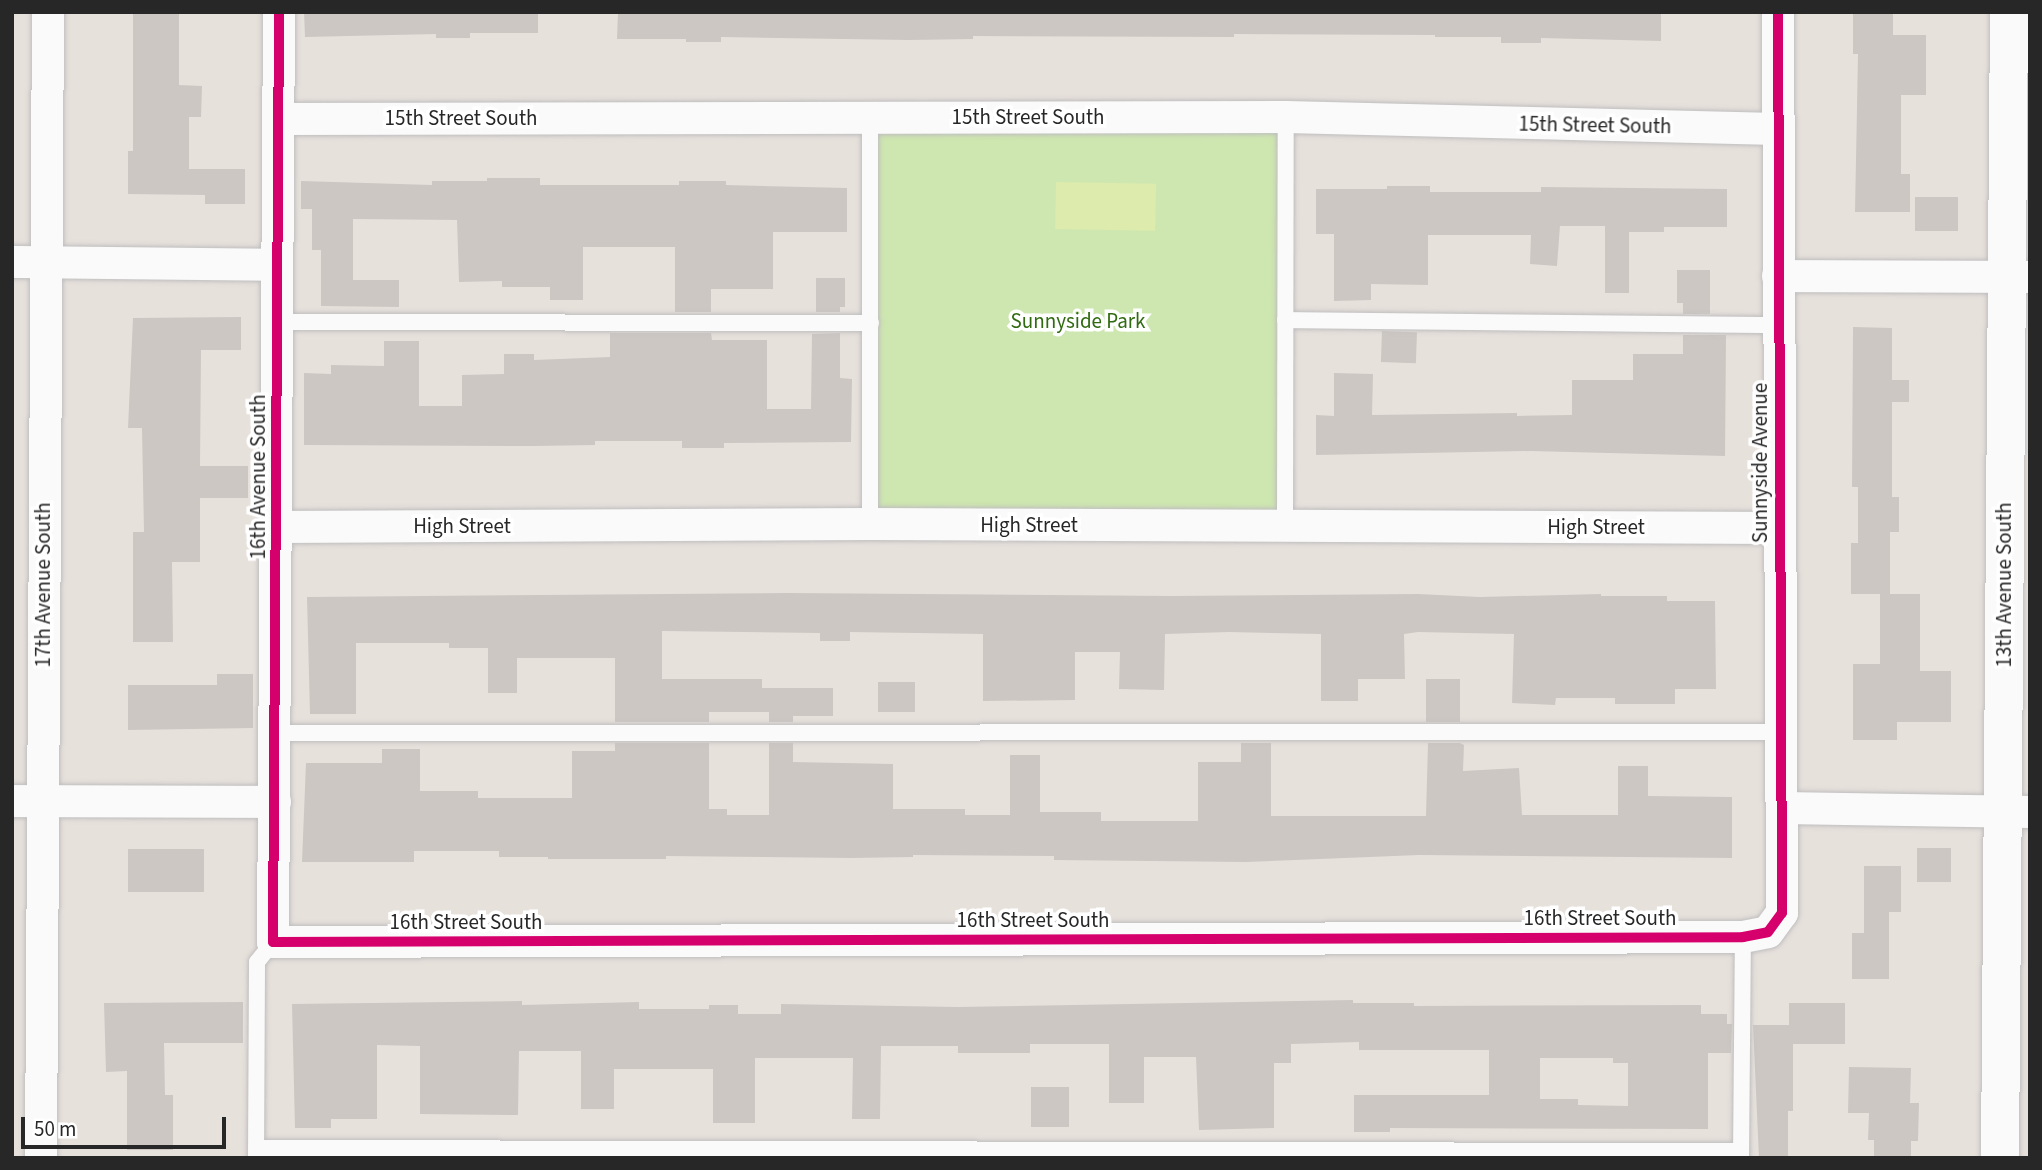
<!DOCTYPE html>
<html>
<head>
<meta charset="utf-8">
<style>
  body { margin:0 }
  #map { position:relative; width:2042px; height:1170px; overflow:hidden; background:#e7e1dc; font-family:"Source Sans 3",sans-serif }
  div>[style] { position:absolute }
  .green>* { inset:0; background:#cee6b0; transform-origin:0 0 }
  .pitch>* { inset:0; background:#ddebad; transform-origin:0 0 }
  .building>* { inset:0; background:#ccc7c3; transform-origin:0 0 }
  .roads { filter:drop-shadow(0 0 2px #bfbebf) drop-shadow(0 0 2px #bfbebf) }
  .service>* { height:16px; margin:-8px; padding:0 8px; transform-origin:8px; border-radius:8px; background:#fbfafa }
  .minor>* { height:32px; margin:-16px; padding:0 16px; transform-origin:16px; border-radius:16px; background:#fbfafa }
  .tertiary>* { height:38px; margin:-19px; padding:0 19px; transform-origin:19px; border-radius:19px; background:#fbfafa }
  .cycleway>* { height:10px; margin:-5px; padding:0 5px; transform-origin:5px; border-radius:5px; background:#d6006c }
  span { translate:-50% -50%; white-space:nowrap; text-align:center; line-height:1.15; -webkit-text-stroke:7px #fff; paint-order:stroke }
  .street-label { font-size:21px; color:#272727 }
  .park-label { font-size:21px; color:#316b11 }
  .frame { position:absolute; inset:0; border:14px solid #272727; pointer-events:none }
  .scale { position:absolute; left:21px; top:1117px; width:205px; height:32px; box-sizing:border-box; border:4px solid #272727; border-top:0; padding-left:9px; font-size:21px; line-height:24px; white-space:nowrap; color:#272727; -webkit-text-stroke:5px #fff; paint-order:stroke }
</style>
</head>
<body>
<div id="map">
  <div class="green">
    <i style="left:870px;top:117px;width:416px;height:407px"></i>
  </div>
  <div class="pitch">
    <i style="left:1056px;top:182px;width:100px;height:47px;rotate:1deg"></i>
  </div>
  <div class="building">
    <i style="clip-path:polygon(133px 12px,179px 12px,179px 85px,202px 86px,201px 117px,189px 117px,189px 169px,245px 169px,245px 204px,205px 204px,205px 195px,128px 194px,128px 151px,133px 151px)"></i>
    <i style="clip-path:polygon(304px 12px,538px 12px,538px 33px,470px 33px,470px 38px,436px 38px,436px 34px,305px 37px)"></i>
    <i style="clip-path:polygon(618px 12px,1661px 12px,1661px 41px,1541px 38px,1541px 43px,1501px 43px,1501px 37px,1435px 37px,1435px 35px,1234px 34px,1234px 37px,973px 36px,973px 39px,909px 40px,721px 37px,721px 42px,686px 42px,686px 39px,617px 39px)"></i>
    <i style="clip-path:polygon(1853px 12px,1893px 12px,1893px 35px,1926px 35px,1926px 95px,1901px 95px,1901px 174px,1910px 174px,1910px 212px,1855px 212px,1858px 54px,1853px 54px)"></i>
    <i style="clip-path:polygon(487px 178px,540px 178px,540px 185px,679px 185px,679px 181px,726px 181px,726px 185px,847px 188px,847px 232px,773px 232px,773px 289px,711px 289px,711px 312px,675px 312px,675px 247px,583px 247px,583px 300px,550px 300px,550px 287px,502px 287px,502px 281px,459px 282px,457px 220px,353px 219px,353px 280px,399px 280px,399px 307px,321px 306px,321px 250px,312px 250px,312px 209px,301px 209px,301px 181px,432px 185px,432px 181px,487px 181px)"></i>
    <i style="clip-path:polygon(1387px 186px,1430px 186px,1430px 192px,1541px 192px,1541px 187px,1727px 189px,1727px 227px,1664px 227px,1664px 232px,1629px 232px,1629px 293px,1605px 293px,1605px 226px,1560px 226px,1557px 266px,1530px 264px,1531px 235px,1428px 235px,1428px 285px,1371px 284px,1371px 300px,1334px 301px,1334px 234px,1316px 234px,1316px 189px,1387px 189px)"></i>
    <i style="left:1915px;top:197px;width:43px;height:34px"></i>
    <i style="clip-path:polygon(1677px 270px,1710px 270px,1710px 314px,1683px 314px,1683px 303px,1677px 303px)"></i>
    <i style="clip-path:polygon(816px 278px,845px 278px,845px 307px,840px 307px,840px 312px,816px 312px)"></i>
    <i style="clip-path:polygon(241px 317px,241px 350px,201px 350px,200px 466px,248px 466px,248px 498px,200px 498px,200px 562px,172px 562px,173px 642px,133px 642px,133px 532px,144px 532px,142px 428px,128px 428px,133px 318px)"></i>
    <i style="clip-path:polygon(1853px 327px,1892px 328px,1892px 380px,1909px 380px,1909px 402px,1892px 402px,1892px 497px,1899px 497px,1899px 532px,1890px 532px,1890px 594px,1920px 594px,1920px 671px,1951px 671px,1951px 722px,1897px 722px,1897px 740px,1853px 740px,1853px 664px,1880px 664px,1880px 594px,1851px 594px,1851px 543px,1858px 543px,1858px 487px,1852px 487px)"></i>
    <i style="left:1382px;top:331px;width:35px;height:31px;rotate:2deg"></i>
    <i style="clip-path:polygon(610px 333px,711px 333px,712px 340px,767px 340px,767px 409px,811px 409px,812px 334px,840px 333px,840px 378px,852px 379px,851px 442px,724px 443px,724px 448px,682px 448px,682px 441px,595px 441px,595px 445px,534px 446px,304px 445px,304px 373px,331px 374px,331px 365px,384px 366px,384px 341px,419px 341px,419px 406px,462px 406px,462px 375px,504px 374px,504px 354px,534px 354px,534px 360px,610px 357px)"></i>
    <i style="clip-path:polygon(1683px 335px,1726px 335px,1725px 456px,1531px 451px,1316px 455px,1316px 415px,1334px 416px,1334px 373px,1373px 374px,1372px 415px,1517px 413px,1517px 416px,1572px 415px,1572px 380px,1633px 380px,1633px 354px,1683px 354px)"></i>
    <i style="clip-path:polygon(786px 593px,1170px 596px,1418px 594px,1480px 597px,1601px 594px,1601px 596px,1667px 596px,1667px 601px,1715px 601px,1716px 689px,1675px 689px,1675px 704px,1615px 704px,1615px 698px,1556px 698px,1555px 705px,1512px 703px,1514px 634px,1418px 632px,1404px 634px,1405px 679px,1358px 679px,1358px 701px,1321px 701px,1321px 634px,1229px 632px,1165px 634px,1164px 690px,1119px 689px,1120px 652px,1075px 652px,1075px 700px,983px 701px,983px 634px,850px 632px,850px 641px,820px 641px,820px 633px,662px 631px,662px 679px,762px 679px,762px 688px,833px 688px,833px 716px,793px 716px,793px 722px,769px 722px,769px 712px,709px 712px,709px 722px,615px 722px,615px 658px,517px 658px,517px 693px,488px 693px,488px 648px,449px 648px,449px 643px,356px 643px,356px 714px,310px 714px,307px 597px)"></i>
    <i style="clip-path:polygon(217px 674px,253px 674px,253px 728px,128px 730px,128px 685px,217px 685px)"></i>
    <i style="left:1426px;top:679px;width:34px;height:43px"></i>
    <i style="left:878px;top:682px;width:37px;height:30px"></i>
    <i style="clip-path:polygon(615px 743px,709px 743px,709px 809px,727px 809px,727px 815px,769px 815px,769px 743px,793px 743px,793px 762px,893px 764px,893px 809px,965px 809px,965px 815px,1010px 815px,1010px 755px,1040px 755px,1040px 812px,1101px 812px,1101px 821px,1198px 821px,1198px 762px,1241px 762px,1241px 743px,1271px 743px,1271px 816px,1426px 816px,1428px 743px,1460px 743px,1464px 745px,1463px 771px,1519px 768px,1522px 815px,1618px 815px,1618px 766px,1648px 766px,1648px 796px,1732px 797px,1732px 858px,1419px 855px,1246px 862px,1054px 860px,1054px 856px,913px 855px,913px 857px,851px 858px,666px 856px,666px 859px,548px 859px,548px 857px,499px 857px,499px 851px,414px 851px,414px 862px,302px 862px,306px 763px,382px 763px,382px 749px,420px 749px,420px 791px,478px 791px,478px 798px,572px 798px,572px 751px,615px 751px)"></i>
    <i style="left:1917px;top:848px;width:34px;height:34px"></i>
    <i style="left:128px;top:849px;width:76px;height:43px"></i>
    <i style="clip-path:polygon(1864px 866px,1901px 866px,1901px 912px,1889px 912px,1889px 979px,1852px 979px,1852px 933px,1864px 933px)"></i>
    <i style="clip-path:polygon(evenodd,1353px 1000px,1353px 1003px,1414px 1003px,1414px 1006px,1701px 1005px,1701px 1014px,1727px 1014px,1727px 1024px,1732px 1024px,1731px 1053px,1708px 1053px,1708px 1129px,1390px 1128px,1390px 1132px,1354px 1132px,1354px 1095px,1489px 1095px,1489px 1050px,1359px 1050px,1359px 1042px,1291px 1044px,1291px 1063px,1274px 1063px,1274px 1128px,1199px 1130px,1196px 1057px,1144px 1057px,1144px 1103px,1109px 1103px,1109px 1044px,1030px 1044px,1030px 1053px,958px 1053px,958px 1046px,881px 1046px,880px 1119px,852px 1119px,853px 1058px,755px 1058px,755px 1123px,713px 1123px,713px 1069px,614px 1069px,614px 1109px,581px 1109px,581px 1051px,519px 1051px,518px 1115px,420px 1114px,420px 1046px,377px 1045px,377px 1119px,331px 1119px,331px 1128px,295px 1128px,292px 1004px,522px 1001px,522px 1005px,639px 1002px,639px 1009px,709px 1009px,709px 1005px,738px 1005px,738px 1014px,781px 1014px,781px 1004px,958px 1007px,1353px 1000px,1540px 1058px,1613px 1058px,1613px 1063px,1628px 1063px,1628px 1106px,1578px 1105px,1578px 1099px,1540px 1099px,1540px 1058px)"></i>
    <i style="clip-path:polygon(243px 1002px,243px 1043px,164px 1043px,165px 1095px,173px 1095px,173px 1150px,127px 1150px,127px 1071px,106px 1072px,104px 1003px)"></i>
    <i style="clip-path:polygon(1789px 1003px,1845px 1003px,1845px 1044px,1793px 1044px,1793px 1111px,1788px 1111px,1788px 1158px,1759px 1158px,1753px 1025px,1789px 1025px)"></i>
    <i style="clip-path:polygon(1849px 1067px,1911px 1068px,1910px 1103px,1919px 1103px,1918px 1141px,1911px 1141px,1911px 1158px,1874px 1158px,1874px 1140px,1868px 1140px,1869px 1113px,1848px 1113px)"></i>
    <i style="left:1031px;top:1087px;width:38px;height:40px"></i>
  </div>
  <div class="roads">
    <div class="service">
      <i style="left:1285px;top:320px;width:493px;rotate:0.6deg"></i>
      <i style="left:277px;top:322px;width:594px;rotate:0.1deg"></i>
      <i style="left:870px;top:524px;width:407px;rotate:-90deg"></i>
      <i style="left:1285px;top:525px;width:408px;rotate:-89.9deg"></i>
      <i style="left:277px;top:733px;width:1503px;rotate:-0.04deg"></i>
      <i style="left:256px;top:1148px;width:1485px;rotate:0.12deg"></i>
      <i style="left:256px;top:1158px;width:196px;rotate:-89.7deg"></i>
      <i style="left:257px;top:962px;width:26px;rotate:-51deg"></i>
      <i style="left:1741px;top:1158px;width:221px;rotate:-89.5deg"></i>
    </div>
    <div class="minor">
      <i style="left:279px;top:12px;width:930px;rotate:90.37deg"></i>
      <i style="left:273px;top:942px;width:1470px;rotate:-0.19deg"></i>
      <i style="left:1743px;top:937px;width:25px;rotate:-11deg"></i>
      <i style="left:1768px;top:932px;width:24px;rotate:-54deg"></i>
      <i style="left:1782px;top:913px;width:901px;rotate:-90.25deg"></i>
      <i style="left:279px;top:119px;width:1007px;rotate:-0.11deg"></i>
      <i style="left:1286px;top:117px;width:491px;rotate:1.4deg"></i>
      <i style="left:12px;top:262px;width:265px;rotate:0.6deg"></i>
      <i style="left:1778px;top:276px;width:252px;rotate:0.2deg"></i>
      <i style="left:277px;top:527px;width:593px;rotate:-0.29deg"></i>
      <i style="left:870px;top:524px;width:910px;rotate:0.25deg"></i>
      <i style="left:12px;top:801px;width:263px;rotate:0.2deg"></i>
      <i style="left:1783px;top:808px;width:247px;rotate:0.9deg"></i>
      <i style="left:41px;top:1158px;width:1146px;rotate:-89.65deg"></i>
    </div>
    <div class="tertiary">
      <i style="left:2000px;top:1158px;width:1146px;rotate:-89.55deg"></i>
    </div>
  </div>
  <div class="cycleway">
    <i style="left:279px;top:12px;width:930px;rotate:90.37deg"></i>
    <i style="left:273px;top:942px;width:1470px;rotate:-0.19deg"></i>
    <i style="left:1743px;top:937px;width:25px;rotate:-11deg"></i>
    <i style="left:1768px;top:932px;width:24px;rotate:-54deg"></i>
    <i style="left:1782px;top:913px;width:901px;rotate:-90.25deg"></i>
  </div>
  <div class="street-label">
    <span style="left:1028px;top:117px">15th Street South</span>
    <span style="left:461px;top:118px">15th Street South</span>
    <span style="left:1595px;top:125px;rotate:1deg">15th Street South</span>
    <span style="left:1760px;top:463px;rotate:-90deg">Sunnyside Avenue</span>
    <span style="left:258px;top:477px;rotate:-90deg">16th Avenue South</span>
    <span style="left:1029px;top:525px">High Street</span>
    <span style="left:462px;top:526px">High Street</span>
    <span style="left:1596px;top:527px">High Street</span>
    <span style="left:43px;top:585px;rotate:-90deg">17th Avenue South</span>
    <span style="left:2004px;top:585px;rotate:-90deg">13th Avenue South</span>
    <span style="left:1600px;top:918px">16th Street South</span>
    <span style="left:1033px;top:920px">16th Street South</span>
    <span style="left:466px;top:922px">16th Street South</span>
  </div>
  <div class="park-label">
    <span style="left:1078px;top:321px">Sunnyside Park</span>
  </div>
  <div class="frame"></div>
  <div class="scale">50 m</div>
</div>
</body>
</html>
